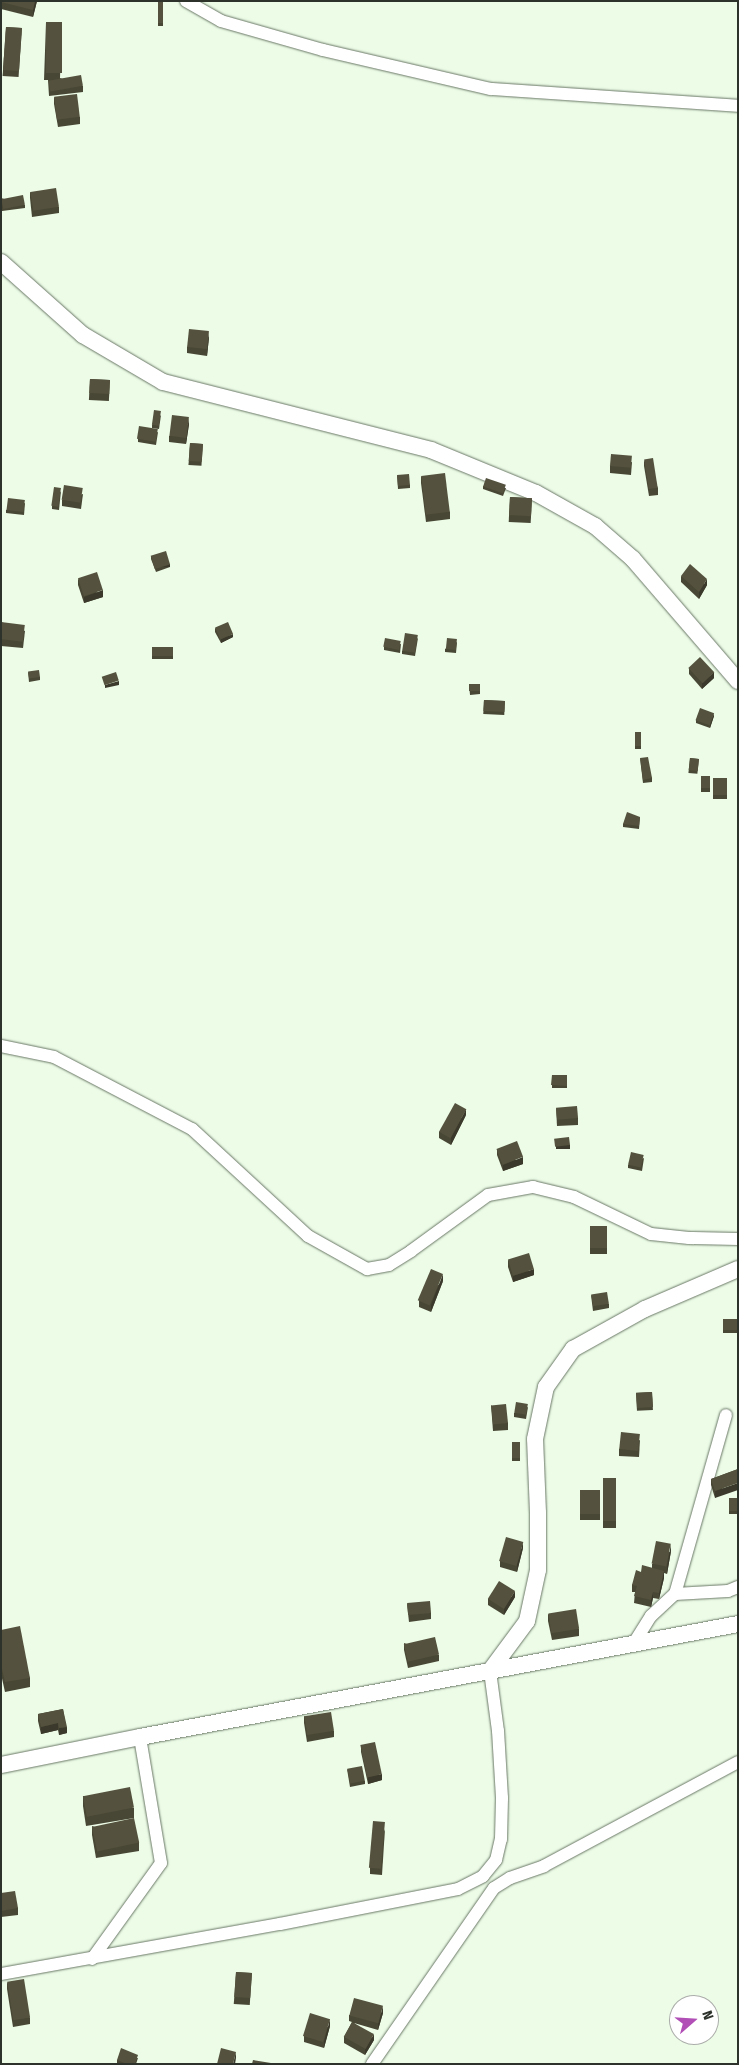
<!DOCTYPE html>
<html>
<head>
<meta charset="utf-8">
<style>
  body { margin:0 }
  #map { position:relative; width:739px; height:2065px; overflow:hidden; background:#ecfce7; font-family:"Fira Sans Condensed",sans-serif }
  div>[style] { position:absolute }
  .roads { filter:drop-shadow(0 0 1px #697765) drop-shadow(0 0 1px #697765) }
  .minor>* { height:12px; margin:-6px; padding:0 6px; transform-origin:6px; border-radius:6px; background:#fff }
  .tertiary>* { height:16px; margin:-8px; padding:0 8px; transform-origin:8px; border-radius:8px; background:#fff }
  .wall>* { inset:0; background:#484735; transform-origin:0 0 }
  .shaded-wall>* { inset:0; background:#3b392b; transform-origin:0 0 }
  .building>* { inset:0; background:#54523e; transform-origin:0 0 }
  span { translate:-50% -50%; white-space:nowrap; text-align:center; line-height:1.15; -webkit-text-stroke:5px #fff; paint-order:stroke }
  .frame { position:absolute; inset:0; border:2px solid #2d322b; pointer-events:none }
  .north { position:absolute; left:669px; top:1995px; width:50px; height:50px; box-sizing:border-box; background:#fff; border:1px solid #abadaa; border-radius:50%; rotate:71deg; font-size:14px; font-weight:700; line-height:20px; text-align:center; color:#2d322b }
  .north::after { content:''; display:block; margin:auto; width:18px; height:22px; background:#b14fb7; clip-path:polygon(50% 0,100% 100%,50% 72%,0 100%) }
</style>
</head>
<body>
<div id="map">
  <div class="roads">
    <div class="minor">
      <i style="left:186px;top:1px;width:40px;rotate:29.7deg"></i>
      <i style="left:221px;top:21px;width:106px;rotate:15.9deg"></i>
      <i style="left:323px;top:50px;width:172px;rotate:13.1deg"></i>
      <i style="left:491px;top:89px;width:248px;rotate:3.9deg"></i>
      <i style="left:1px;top:1046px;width:54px;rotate:11.7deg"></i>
      <i style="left:54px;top:1057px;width:156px;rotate:27.6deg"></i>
      <i style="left:192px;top:1129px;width:158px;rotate:42.7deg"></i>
      <i style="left:308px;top:1236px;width:68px;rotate:29.2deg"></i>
      <i style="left:367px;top:1269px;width:22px;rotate:-10deg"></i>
      <i style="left:389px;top:1265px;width:26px;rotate:-32deg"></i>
      <i style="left:411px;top:1251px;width:95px;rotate:-36deg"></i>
      <i style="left:488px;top:1195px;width:46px;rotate:-10.1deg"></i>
      <i style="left:533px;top:1187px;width:42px;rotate:13.7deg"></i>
      <i style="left:574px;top:1197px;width:85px;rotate:25.7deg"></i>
      <i style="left:651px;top:1234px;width:38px;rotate:6deg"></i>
      <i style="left:689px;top:1238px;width:49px;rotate:1.2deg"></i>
      <i style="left:675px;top:1594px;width:186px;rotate:-74.1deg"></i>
      <i style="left:634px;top:1643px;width:32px;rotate:-58deg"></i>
      <i style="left:651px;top:1616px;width:33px;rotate:-43deg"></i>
      <i style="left:675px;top:1594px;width:53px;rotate:-3.2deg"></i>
      <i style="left:728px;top:1591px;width:11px;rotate:-22deg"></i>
      <i style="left:92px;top:1959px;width:118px;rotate:-54.3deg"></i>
      <i style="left:161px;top:1863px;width:128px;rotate:-99.5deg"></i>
      <i style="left:1px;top:1974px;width:283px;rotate:-10.2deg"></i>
      <i style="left:280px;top:1924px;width:181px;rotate:-11.1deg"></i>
      <i style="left:458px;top:1889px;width:28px;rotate:-27deg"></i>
      <i style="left:483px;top:1876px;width:21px;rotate:-51deg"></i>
      <i style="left:496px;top:1860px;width:22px;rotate:-77deg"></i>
      <i style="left:501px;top:1839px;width:41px;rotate:-88.6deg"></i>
      <i style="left:502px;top:1798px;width:67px;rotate:-93.4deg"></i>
      <i style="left:498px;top:1731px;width:61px;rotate:-97.6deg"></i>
      <i style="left:372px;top:2064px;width:214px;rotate:-55.3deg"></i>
      <i style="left:494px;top:1888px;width:19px;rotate:-32deg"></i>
      <i style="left:510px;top:1878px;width:36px;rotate:-19deg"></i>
      <i style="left:544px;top:1866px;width:220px;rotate:-28.2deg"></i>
    </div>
    <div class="tertiary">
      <i style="left:1px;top:262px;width:110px;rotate:41.7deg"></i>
      <i style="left:83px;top:335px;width:93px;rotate:30.4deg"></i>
      <i style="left:163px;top:382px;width:276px;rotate:14.2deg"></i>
      <i style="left:431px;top:450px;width:113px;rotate:22.3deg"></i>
      <i style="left:536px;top:493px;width:68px;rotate:29.2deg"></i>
      <i style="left:595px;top:526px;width:50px;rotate:41deg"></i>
      <i style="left:633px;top:559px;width:161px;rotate:49.3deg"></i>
      <i style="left:490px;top:1671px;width:62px;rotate:-53.5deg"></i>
      <i style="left:527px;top:1621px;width:52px;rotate:-77.8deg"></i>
      <i style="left:538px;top:1570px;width:57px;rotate:-90deg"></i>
      <i style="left:538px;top:1513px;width:74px;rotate:-92.3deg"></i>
      <i style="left:535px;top:1439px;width:53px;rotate:-78.1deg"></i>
      <i style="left:546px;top:1387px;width:47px;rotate:-54.6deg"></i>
      <i style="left:573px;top:1349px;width:82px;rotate:-29.1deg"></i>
      <i style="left:645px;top:1309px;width:101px;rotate:-23.3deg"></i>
      <i style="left:1px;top:1765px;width:142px;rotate:-11.4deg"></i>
      <i style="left:140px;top:1737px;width:609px;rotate:-10.7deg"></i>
    </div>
  </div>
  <div class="wall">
    <i style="clip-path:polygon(1px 1px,37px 1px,33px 17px,1px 9px)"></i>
    <i style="left:158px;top:2px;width:5px;height:24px"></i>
    <i style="clip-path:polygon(46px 22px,62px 22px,60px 78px,83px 86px,83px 92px,49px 96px,48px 80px,44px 80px)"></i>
    <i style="left:6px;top:27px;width:16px;height:49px;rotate:4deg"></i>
    <i style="clip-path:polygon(54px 97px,80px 117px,80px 124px,58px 127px,54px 104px)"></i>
    <i style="clip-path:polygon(30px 192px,59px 207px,59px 213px,32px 217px,30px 198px)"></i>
    <i style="clip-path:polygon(1px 198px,25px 205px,25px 208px,2px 211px)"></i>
    <i style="clip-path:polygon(209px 337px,207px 356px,187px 353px,187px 347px)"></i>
    <i style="left:90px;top:379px;width:20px;height:21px;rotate:3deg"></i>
    <i style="clip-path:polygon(161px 415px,159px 429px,152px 428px,152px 425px)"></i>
    <i style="clip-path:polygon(189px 424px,186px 444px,169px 442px,169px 436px)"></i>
    <i style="clip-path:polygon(158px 432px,156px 445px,138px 442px,138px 439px)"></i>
    <i style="left:190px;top:443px;width:13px;height:22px;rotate:4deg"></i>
    <i style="clip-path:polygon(644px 460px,658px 488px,658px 495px,649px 496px,644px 466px)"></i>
    <i style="clip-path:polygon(632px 462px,631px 475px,610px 473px,610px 466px)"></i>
    <i style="clip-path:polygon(397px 475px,410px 485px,410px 488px,398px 489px)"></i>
    <i style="clip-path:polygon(421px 476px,450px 512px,450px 519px,426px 522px,421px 483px)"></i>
    <i style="clip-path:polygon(483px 486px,506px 488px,503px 496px,483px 489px)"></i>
    <i style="clip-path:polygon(61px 491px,59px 510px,52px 509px,52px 506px)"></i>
    <i style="clip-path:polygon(83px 494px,81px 509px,62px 506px,62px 500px)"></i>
    <i style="left:510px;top:497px;width:22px;height:25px;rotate:3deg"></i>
    <i style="clip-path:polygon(25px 503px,24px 515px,6px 513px,6px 510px)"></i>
    <i style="clip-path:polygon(151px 556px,170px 567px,156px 572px,151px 559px)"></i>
    <i style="clip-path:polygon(681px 576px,707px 585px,699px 599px,681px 582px)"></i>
    <i style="clip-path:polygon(78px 579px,103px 597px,84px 603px,78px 585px)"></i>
    <i style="clip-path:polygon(1px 622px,25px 631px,23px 648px,1px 646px)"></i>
    <i style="clip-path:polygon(215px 628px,233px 637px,221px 643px,215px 632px)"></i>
    <i style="clip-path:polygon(418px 638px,415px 656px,402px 654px,402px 651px)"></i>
    <i style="clip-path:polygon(457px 642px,456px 653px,445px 652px,445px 649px)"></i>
    <i style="clip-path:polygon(401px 644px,400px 653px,384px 650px,384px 647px)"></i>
    <i style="left:173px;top:647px;width:12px;height:21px;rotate:90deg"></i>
    <i style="clip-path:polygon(689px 668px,714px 678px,702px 689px,689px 674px)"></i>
    <i style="clip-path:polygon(28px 672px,40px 677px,40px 680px,29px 682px)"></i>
    <i style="clip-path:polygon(469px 684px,480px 684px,480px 694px,470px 695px)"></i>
    <i style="left:484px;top:700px;width:21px;height:14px;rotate:3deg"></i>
    <i style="clip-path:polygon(714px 716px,710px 728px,696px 723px,696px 720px)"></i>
    <i style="left:635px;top:732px;width:6px;height:17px"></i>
    <i style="clip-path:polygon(640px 758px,652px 778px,652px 782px,643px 783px)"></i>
    <i style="left:690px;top:758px;width:9px;height:15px;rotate:6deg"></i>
    <i style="left:701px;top:776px;width:9px;height:16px"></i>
    <i style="left:713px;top:778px;width:14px;height:21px"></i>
    <i style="clip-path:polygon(640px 817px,639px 829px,623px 827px,623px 824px)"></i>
    <i style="left:552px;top:1075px;width:15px;height:13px"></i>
    <i style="clip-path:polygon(556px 1108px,578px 1118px,578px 1125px,557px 1126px)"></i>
    <i style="clip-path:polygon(466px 1115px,451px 1145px,439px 1138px,439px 1132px)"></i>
    <i style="clip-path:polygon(497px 1149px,523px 1164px,503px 1171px,497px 1155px)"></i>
    <i style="clip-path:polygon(644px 1158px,642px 1171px,628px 1168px,628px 1165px)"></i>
    <i style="left:607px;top:1226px;width:28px;height:17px;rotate:90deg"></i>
    <i style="clip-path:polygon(508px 1260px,534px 1275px,513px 1282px,508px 1267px)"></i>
    <i style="clip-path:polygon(443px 1281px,431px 1312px,419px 1307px,419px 1301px)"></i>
    <i style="clip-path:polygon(591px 1295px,609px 1304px,609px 1308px,593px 1311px)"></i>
    <i style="left:723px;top:1319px;width:14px;height:14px"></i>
    <i style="left:652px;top:1392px;width:18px;height:16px;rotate:87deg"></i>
    <i style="clip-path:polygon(491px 1405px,508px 1423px,508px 1430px,493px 1431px)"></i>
    <i style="clip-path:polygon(528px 1407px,526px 1419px,514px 1417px,514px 1413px)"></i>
    <i style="clip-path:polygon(640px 1440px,639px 1457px,619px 1456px,619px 1449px)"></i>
    <i style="left:512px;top:1442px;width:8px;height:19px"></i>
    <i style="clip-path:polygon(738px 1469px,715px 1498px,711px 1485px,711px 1479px)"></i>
    <i style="left:603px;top:1478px;width:13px;height:50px"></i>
    <i style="left:580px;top:1490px;width:20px;height:30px"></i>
    <i style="left:729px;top:1498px;width:9px;height:16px"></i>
    <i style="clip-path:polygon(523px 1548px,517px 1572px,500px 1567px,500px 1561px)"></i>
    <i style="clip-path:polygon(671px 1551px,667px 1574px,664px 1573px,664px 1578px,659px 1599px,653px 1598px,651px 1607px,634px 1603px,635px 1592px,632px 1592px,632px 1585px,641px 1572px,652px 1568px,652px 1564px)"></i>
    <i style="clip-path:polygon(515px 1597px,504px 1615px,488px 1605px,488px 1599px)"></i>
    <i style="clip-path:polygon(407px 1604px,431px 1613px,431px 1619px,409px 1622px)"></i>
    <i style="clip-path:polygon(548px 1614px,579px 1629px,579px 1636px,552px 1640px,548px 1621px)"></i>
    <i style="clip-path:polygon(1px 1630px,30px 1678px,30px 1687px,5px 1692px,1px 1674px)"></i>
    <i style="clip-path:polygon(404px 1643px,439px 1655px,439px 1661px,408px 1668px,404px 1650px)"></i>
    <i style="clip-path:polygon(63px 1709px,67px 1733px,59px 1735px,58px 1730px,41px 1734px,38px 1721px,38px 1714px)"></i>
    <i style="clip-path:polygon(304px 1716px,334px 1731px,334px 1737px,307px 1742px,304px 1723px)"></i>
    <i style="clip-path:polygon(361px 1746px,382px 1780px,368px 1784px,361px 1752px)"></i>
    <i style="clip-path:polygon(347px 1769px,365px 1781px,365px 1784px,350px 1787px)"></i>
    <i style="clip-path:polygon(83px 1796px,134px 1808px,134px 1818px,86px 1826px,83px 1806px)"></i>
    <i style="clip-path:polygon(92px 1826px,139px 1842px,139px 1851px,96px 1858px,92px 1835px)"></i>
    <i style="clip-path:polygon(385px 1829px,382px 1875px,370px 1874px,370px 1868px)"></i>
    <i style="clip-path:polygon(1px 1893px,18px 1908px,18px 1915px,1px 1917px)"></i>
    <i style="left:236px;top:1972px;width:16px;height:32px;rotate:4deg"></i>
    <i style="clip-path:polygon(7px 1982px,30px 2018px,30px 2024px,13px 2027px,7px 1989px)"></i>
    <i style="clip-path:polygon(383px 2013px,378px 2030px,354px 2023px,374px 2040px,365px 2055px,344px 2043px,344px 2037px,352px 2022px,349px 2021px,349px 2015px)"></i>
    <i style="clip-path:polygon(330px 2026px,324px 2048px,304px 2042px,304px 2036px)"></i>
    <i style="clip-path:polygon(138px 2058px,136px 2064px,119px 2064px,117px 2063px,117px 2060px)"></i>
  </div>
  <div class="shaded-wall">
    <i style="clip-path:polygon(35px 1px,37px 1px,33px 17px,33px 10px)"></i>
    <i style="clip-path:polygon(209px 331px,209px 337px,207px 356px,207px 349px)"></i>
    <i style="clip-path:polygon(189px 417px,189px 424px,186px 444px,186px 438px)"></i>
    <i style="left:170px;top:564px;width:3px;height:15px;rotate:90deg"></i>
    <i style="clip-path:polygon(707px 579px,707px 585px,699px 599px,699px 592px)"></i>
    <i style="clip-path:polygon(103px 590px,103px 597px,84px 603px,84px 597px)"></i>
    <i style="clip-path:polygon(233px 634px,233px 637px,221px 643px,221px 639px)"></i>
    <i style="clip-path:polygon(714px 672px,714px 678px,702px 689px,702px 683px)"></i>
    <i style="clip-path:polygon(119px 681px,119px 685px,105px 688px,105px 685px)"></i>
    <i style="clip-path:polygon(714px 713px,714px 716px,710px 728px,710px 725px)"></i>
    <i style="clip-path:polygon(466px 1109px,466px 1115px,451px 1145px,451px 1138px)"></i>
    <i style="left:570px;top:1145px;width:4px;height:14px;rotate:90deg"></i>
    <i style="clip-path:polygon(523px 1157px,523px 1164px,503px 1171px,503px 1165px)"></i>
    <i style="clip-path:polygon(534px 1269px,534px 1275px,513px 1282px,513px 1276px)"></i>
    <i style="clip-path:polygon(443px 1274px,443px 1281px,431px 1312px,431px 1305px)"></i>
    <i style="clip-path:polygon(738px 1483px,738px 1490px,715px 1498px,715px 1491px)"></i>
    <i style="clip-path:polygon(523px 1542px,523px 1548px,517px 1572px,517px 1565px)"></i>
    <i style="clip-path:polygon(671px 1544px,671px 1551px,667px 1574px,667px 1567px)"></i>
    <i style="clip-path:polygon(664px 1571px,664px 1578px,659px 1599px,659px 1593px)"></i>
    <i style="clip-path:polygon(515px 1591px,515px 1597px,504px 1615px,504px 1608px)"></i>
    <i style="clip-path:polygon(653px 1592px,653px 1598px,651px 1607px,651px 1600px)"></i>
    <i style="clip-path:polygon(58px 1723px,58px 1730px,41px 1734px,41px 1727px)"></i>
    <i style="clip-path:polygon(67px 1727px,67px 1733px,59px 1735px,59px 1728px)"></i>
    <i style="clip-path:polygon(382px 1774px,382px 1780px,368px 1784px,368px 1777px)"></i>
    <i style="clip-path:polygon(383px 2006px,383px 2013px,378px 2030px,378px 2024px)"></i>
    <i style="clip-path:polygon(330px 2019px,330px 2026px,324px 2048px,324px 2042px)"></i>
    <i style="clip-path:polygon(374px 2034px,374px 2040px,365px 2055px,365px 2049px)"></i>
    <i style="clip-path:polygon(236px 2052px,236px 2058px,235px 2064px,233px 2064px)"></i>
  </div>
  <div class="building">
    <i style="clip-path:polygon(1px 1px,35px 1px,33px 10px,1px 2px)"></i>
    <i style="left:158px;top:2px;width:5px;height:21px"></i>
    <i style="left:46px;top:22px;width:16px;height:51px"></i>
    <i style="left:6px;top:27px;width:16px;height:43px;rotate:4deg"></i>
    <i style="left:81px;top:75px;width:11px;height:33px;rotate:80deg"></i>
    <i style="left:77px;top:94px;width:23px;height:23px;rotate:83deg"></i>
    <i style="left:56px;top:188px;width:19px;height:26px;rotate:81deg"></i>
    <i style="left:23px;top:195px;width:10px;height:22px;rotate:79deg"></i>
    <i style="left:189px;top:329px;width:20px;height:18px;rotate:6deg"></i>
    <i style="left:90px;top:379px;width:20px;height:14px;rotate:3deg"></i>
    <i style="left:154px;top:410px;width:7px;height:15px;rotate:8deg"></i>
    <i style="left:172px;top:415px;width:17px;height:21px;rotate:7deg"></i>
    <i style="left:139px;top:426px;width:19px;height:13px;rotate:9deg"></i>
    <i style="left:190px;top:443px;width:13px;height:18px;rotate:4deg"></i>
    <i style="left:611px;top:454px;width:21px;height:12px;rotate:5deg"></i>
    <i style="left:653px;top:458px;width:30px;height:9px;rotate:81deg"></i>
    <i style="left:445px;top:473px;width:39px;height:24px;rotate:83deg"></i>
    <i style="left:409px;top:474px;width:11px;height:12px;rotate:85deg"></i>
    <i style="left:486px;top:478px;width:21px;height:9px;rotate:19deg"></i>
    <i style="left:64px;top:485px;width:19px;height:15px;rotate:9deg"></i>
    <i style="left:54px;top:487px;width:7px;height:19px;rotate:8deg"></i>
    <i style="left:510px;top:497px;width:22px;height:18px;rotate:3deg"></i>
    <i style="left:8px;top:498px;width:17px;height:12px;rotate:7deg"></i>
    <i style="left:166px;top:551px;width:14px;height:16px;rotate:73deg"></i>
    <i style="clip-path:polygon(690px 564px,707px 579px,699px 592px,681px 576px)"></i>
    <i style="left:97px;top:572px;width:19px;height:20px;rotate:72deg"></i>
    <i style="left:1px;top:622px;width:24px;height:17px;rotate:7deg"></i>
    <i style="left:228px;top:622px;width:13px;height:14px;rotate:67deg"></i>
    <i style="left:405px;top:633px;width:13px;height:18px;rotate:9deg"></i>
    <i style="left:385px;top:638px;width:16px;height:9px;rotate:11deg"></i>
    <i style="left:447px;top:638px;width:10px;height:11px;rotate:6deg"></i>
    <i style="left:173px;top:647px;width:9px;height:21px;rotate:90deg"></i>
    <i style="left:700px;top:657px;width:21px;height:16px;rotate:47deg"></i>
    <i style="left:39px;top:670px;width:7px;height:11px;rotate:82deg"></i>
    <i style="left:116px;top:672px;width:9px;height:15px;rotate:72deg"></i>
    <i style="left:469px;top:684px;width:11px;height:7px"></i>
    <i style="left:484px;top:700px;width:21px;height:11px;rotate:3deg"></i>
    <i style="left:700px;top:708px;width:15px;height:13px;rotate:20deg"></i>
    <i style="left:635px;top:732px;width:6px;height:14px"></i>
    <i style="clip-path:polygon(648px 757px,652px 778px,643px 780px,640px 758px)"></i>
    <i style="left:690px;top:758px;width:9px;height:12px;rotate:6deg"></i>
    <i style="left:701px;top:776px;width:9px;height:12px"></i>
    <i style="left:713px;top:778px;width:14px;height:17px"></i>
    <i style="clip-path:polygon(627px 812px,640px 817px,639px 826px,623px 824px)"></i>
    <i style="clip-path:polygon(552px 1075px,567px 1075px,567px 1086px,551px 1085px)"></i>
    <i style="left:455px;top:1103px;width:13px;height:33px;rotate:29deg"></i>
    <i style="left:577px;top:1106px;width:12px;height:21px;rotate:85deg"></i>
    <i style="left:569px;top:1137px;width:8px;height:15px;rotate:83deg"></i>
    <i style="left:517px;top:1141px;width:17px;height:22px;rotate:69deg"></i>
    <i style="left:631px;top:1152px;width:13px;height:13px;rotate:13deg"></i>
    <i style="left:607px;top:1226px;width:22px;height:17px;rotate:90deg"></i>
    <i style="left:529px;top:1253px;width:17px;height:22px;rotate:73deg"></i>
    <i style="left:431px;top:1269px;width:13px;height:34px;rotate:23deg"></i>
    <i style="left:607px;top:1292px;width:12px;height:16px;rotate:81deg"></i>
    <i style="left:723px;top:1319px;width:14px;height:11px"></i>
    <i style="left:652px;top:1392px;width:15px;height:16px;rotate:86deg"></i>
    <i style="left:516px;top:1402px;width:12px;height:11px;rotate:9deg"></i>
    <i style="left:506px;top:1404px;width:19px;height:15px;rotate:84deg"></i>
    <i style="left:621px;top:1432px;width:19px;height:17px;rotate:6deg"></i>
    <i style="left:512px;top:1442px;width:8px;height:16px"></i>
    <i style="clip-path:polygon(738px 1469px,738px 1483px,715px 1491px,711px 1479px)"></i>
    <i style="left:603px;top:1478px;width:13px;height:43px"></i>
    <i style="left:580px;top:1490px;width:20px;height:24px"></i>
    <i style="left:729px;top:1498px;width:9px;height:13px"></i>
    <i style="left:506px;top:1537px;width:18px;height:25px;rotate:16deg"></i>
    <i style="left:656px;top:1541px;width:15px;height:23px;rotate:11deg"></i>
    <i style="clip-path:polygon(642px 1565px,664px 1571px,659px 1593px,653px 1592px,651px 1600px,634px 1596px,637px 1586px,632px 1585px,636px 1570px,641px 1572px)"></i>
    <i style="left:499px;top:1581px;width:19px;height:21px;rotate:32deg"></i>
    <i style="left:430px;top:1601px;width:12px;height:23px;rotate:85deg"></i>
    <i style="left:576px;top:1609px;width:20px;height:28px;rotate:81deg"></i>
    <i style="clip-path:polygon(20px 1626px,30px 1678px,5px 1682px,1px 1665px,1px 1630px)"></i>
    <i style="left:435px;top:1637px;width:18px;height:32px;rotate:77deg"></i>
    <i style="clip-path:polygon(63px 1709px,67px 1727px,59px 1728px,58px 1723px,41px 1727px,38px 1714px)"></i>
    <i style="left:331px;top:1712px;width:19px;height:27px;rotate:81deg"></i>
    <i style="left:375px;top:1742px;width:33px;height:15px;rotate:78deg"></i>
    <i style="left:362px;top:1766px;width:15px;height:15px;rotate:79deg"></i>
    <i style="left:130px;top:1787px;width:21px;height:48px;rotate:79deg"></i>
    <i style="left:134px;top:1818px;width:25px;height:43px;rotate:78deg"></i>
    <i style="left:373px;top:1821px;width:12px;height:47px;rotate:5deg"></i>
    <i style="clip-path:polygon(15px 1891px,18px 1908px,1px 1911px,1px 1893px)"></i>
    <i style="left:236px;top:1972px;width:16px;height:25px;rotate:4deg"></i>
    <i style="left:24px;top:1979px;width:39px;height:17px;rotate:81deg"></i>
    <i style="left:354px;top:1998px;width:30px;height:18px;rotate:15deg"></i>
    <i style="left:310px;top:2013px;width:21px;height:24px;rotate:17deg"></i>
    <i style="left:352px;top:2022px;width:25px;height:17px;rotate:29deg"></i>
    <i style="clip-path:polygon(121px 2048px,138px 2055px,135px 2064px,127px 2064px,117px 2060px)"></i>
    <i style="clip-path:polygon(221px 2048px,236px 2052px,233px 2064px,217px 2064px)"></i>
    <i style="clip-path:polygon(253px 2060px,277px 2064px,252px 2064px)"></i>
  </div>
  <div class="frame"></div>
  <div class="north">N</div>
</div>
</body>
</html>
